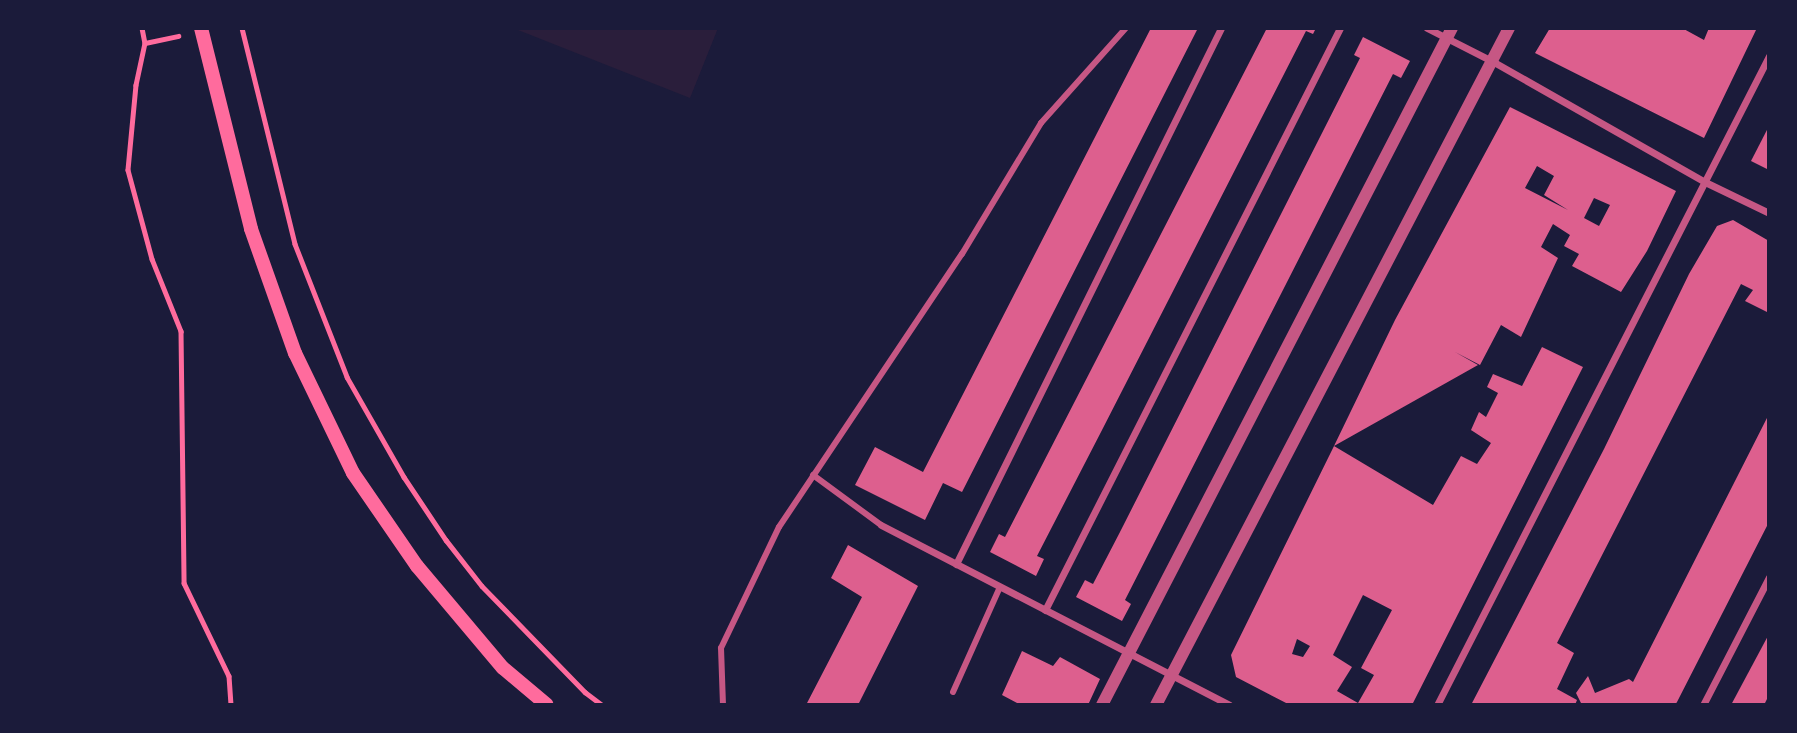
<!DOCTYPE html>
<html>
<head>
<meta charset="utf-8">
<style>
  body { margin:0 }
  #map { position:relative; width:1797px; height:733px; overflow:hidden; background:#1b1b3a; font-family:Raleway,sans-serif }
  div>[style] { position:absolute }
  .green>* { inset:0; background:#2a1e3b }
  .building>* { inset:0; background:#dd5f8e }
  .path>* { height:4.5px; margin:-2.25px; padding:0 2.25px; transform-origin:2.25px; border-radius:2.25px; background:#ff6b9d }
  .pedestrian>* { height:6px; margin:-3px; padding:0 3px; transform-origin:3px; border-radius:3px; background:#c65784 }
  .minor>* { height:7px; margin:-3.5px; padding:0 3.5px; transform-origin:3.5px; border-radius:3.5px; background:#c65784 }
  .tertiary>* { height:12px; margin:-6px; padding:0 6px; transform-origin:6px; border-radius:6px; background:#c65784 }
  .secondary>* { height:14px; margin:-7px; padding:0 7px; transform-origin:7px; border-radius:7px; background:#ff6b9d }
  span { translate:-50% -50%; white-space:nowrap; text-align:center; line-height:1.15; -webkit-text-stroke:5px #1b1b3a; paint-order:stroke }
  .frame { position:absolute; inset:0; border:30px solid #1b1b3a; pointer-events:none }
</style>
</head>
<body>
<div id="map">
  <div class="green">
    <i style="clip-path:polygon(513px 28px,718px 28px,690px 98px)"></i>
  </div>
  <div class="building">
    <i style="clip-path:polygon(1151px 28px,1198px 28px,962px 492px,943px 483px,925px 520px,855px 485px,875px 447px,923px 472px)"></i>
    <i style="clip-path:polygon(1267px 28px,1316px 28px,1313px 34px,1306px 31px,1101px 432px,1037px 556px,1044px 559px,1036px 576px,990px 552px,999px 534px,1005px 537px)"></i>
    <i style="clip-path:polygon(1550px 28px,1682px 28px,1704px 40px,1709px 28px,1757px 28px,1704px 138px,1535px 53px)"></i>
    <i style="clip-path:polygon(1363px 37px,1410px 61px,1401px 78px,1393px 74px,1125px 600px,1131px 604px,1122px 621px,1076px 597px,1085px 580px,1093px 584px,1120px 532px,1360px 58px,1354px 55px)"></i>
    <i style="clip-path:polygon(evenodd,1510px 107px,1676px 191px,1647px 251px,1621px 292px,1572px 266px,1579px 254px,1564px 246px,1570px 235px,1553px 224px,1541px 247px,1558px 258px,1521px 337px,1501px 325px,1480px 365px,1455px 352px,1478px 365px,1334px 446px,1395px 320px,1510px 107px,1537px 166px,1554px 176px,1544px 195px,1568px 210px,1525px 188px,1537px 166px,1510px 107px,1594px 198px,1610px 205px,1599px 226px,1584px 218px,1594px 198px)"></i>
    <i style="clip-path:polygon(1769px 126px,1769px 170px,1751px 161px)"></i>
    <i style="clip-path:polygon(1733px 220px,1769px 241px,1769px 313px,1745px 301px,1753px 290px,1741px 284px,1557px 643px,1574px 653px,1557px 689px,1577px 700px,1575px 705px,1471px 705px,1604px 449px,1689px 274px,1717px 226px)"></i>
    <i style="clip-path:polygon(evenodd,1542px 347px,1583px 367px,1412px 705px,1290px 705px,1236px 677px,1231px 655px,1334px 446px,1433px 505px,1461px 456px,1477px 464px,1491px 443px,1471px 430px,1479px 412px,1486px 417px,1498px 393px,1487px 387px,1493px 374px,1522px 386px,1542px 347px,1363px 595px,1392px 610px,1361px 668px,1374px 675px,1358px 703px,1337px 691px,1352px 667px,1333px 655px,1363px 595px,1542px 347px,1297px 639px,1310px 646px,1303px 657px,1292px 654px,1297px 639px)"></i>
    <i style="clip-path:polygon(1769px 414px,1769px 522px,1677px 702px,1675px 705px,1582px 705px,1576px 693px,1588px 676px,1595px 693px,1629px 679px,1633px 682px)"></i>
    <i style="clip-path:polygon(848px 545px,918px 586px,858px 705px,806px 705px,862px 597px,831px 578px)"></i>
    <i style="clip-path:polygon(1769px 634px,1769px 695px,1764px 705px,1731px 705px)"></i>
    <i style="clip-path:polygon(1022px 651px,1053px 666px,1060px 657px,1100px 679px,1088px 705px,1021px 705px,1002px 695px)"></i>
  </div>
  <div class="path">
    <i style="left:142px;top:28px;width:15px;rotate:79deg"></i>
    <i style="left:145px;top:43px;width:43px;rotate:102.1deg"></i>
    <i style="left:136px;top:85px;width:85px;rotate:95.4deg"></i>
    <i style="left:128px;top:170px;width:92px;rotate:74.9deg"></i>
    <i style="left:152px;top:259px;width:78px;rotate:68.1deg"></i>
    <i style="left:181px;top:331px;width:252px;rotate:89.3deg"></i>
    <i style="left:184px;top:583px;width:103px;rotate:64.2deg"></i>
    <i style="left:229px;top:676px;width:29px;rotate:86deg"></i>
    <i style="left:242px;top:28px;width:222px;rotate:76.2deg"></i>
    <i style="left:295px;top:244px;width:143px;rotate:68.6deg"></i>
    <i style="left:347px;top:377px;width:115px;rotate:60.3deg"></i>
    <i style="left:404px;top:477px;width:76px;rotate:56.3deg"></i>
    <i style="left:446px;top:540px;width:58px;rotate:52deg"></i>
    <i style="left:482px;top:586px;width:148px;rotate:45.8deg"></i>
    <i style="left:585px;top:692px;width:21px;rotate:37deg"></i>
    <i style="left:145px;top:43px;width:34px;rotate:-12deg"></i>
  </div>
  <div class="pedestrian">
    <i style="left:813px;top:475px;width:84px;rotate:36.3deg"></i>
    <i style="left:953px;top:692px;width:115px;rotate:-65.9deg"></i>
    <i style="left:723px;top:705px;width:57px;rotate:-92deg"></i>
    <i style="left:721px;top:648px;width:134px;rotate:-64.4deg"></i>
    <i style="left:779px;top:527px;width:329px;rotate:-56.2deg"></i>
    <i style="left:962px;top:254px;width:153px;rotate:-58.9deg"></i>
    <i style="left:1041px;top:123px;width:127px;rotate:-48.2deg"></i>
  </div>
  <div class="minor">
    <i style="left:1427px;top:28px;width:73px;rotate:26.9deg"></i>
    <i style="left:1492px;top:61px;width:245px;rotate:29.6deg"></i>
    <i style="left:1705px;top:182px;width:71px;rotate:25.8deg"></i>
    <i style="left:881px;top:525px;width:392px;rotate:27.3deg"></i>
    <i style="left:956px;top:564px;width:598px;rotate:-63.69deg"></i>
    <i style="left:1045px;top:610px;width:652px;rotate:-63.12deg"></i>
    <i style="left:1437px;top:705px;width:729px;rotate:-62.91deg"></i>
    <i style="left:1703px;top:705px;width:144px;rotate:-62.7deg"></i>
  </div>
  <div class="tertiary">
    <i style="left:1102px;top:705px;width:762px;rotate:-62.66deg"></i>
    <i style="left:1156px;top:705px;width:764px;rotate:-62.46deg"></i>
  </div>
  <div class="secondary">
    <i style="left:201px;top:28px;width:207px;rotate:76deg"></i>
    <i style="left:251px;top:229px;width:132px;rotate:70.5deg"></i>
    <i style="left:295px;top:353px;width:133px;rotate:64.2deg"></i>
    <i style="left:353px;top:473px;width:113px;rotate:55.5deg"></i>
    <i style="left:417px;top:566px;width:133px;rotate:49.9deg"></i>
    <i style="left:503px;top:668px;width:57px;rotate:40.1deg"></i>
  </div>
  <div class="frame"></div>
</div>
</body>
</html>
